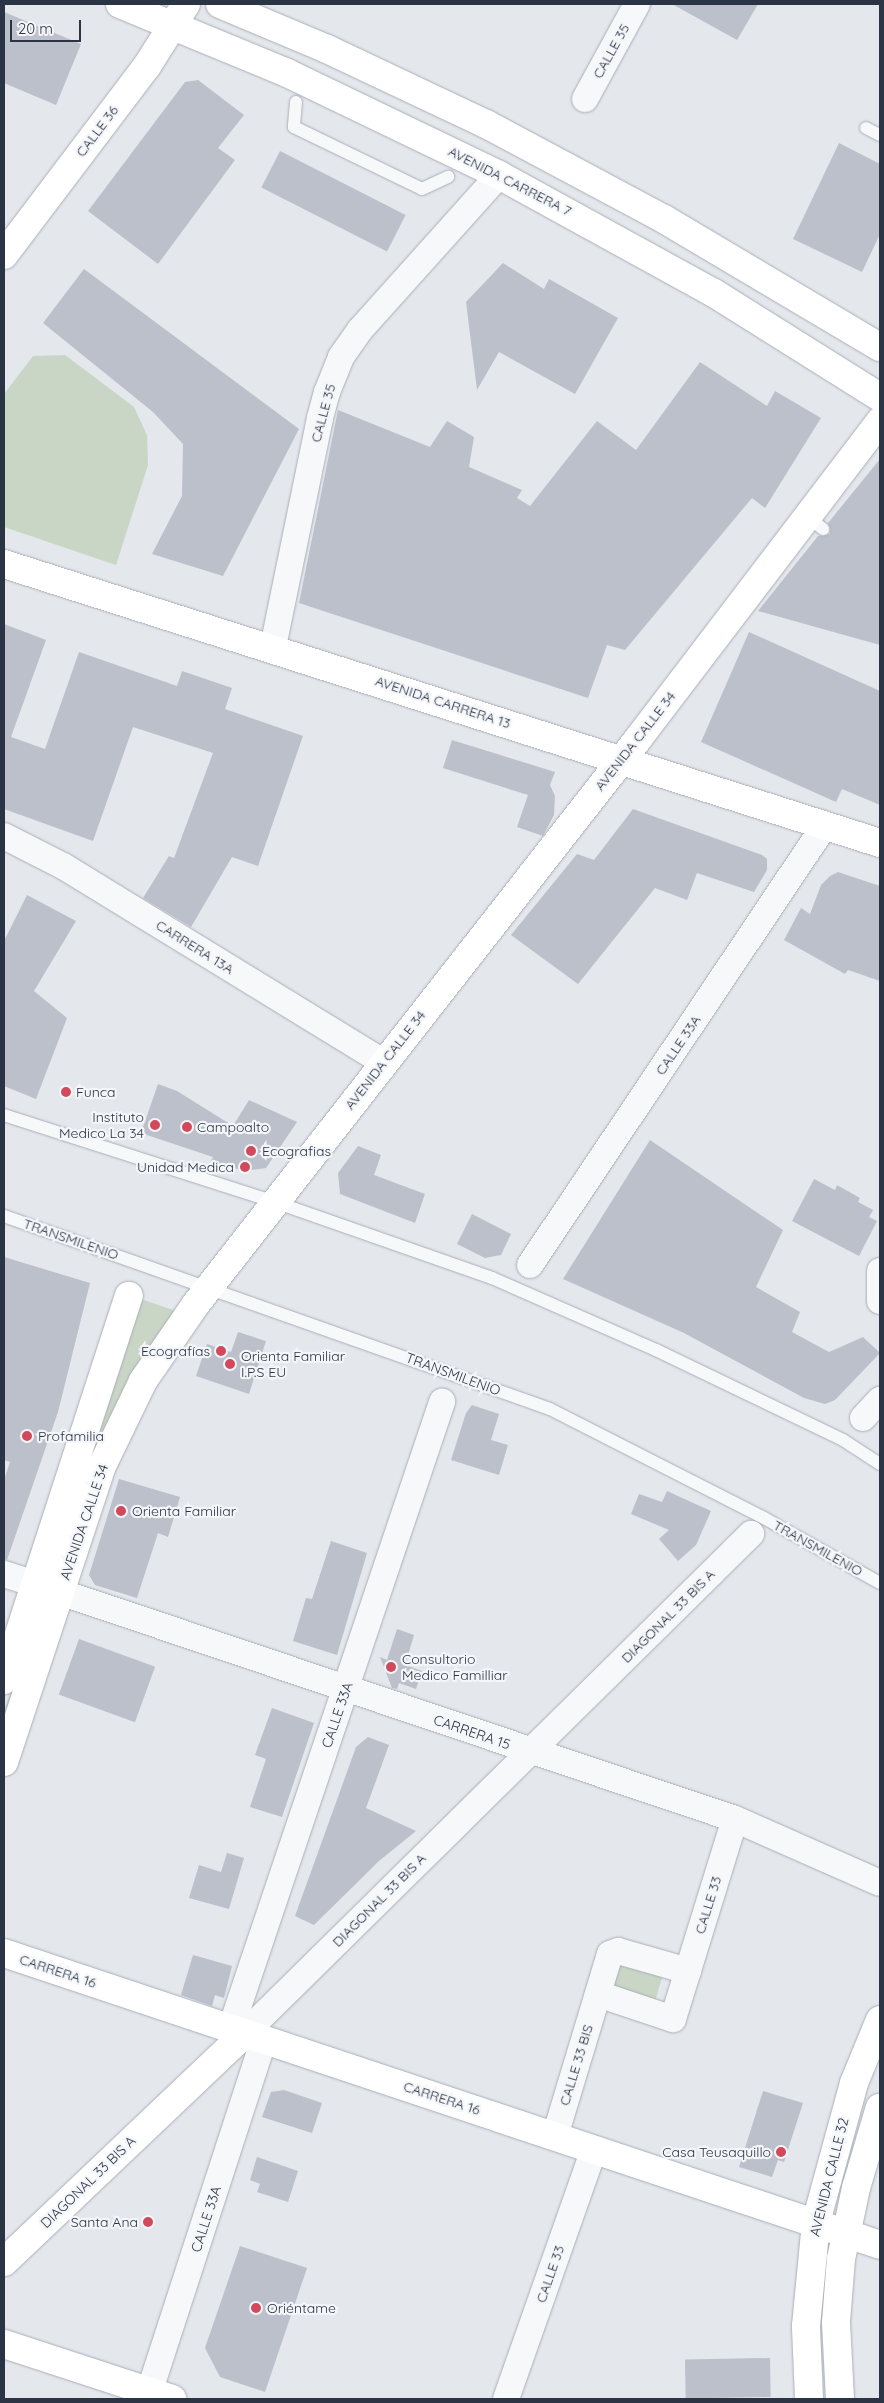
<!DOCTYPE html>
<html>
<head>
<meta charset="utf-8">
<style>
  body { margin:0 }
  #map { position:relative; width:884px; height:2403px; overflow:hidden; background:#e4e7ec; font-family:Quicksand,sans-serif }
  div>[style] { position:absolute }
  .green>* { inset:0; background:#c9d6c5; transform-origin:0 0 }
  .building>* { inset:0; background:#bbc0ca; transform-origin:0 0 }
  .roads { filter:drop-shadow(0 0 1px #a9aeb7) drop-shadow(0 0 1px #a9aeb7) }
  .lane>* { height:12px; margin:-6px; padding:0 6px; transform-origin:6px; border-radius:6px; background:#f7f8fa }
  .street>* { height:26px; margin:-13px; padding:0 13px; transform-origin:13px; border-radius:13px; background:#f7f8fa }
  .secondary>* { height:28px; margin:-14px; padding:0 14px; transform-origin:14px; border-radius:14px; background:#fff }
  .primary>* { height:28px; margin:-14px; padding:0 14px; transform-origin:14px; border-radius:14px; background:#fff }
  .dots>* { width:14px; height:14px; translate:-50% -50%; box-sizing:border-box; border:2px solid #f4f6f9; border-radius:50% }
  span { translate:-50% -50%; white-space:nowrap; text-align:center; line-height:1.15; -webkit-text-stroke:4.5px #f4f6f9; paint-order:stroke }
  .street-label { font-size:14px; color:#2b3445 }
  .poi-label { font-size:14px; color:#2b3445 }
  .left { translate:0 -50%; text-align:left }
  .right { translate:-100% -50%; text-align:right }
  .frame { position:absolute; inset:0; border:5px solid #2b3445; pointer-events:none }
  .scale { position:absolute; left:10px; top:20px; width:71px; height:22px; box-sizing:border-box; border:2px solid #2b3445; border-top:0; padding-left:6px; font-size:15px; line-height:18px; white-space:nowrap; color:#2b3445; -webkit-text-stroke:4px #f4f6f9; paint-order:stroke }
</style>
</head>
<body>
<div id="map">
  <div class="green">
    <i style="clip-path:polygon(65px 355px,134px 407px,147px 435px,148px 465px,116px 565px,4px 527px,4px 394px,33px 356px)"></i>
    <i style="clip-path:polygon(141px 1299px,176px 1311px,136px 1367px,102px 1434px,4px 1739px,4px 1712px)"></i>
    <i style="left:613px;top:1956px;width:53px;height:36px;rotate:16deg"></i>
  </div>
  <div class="building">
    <i style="clip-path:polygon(672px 4px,758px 4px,737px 40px)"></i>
    <i style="clip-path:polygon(4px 12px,81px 44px,56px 105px,4px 83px)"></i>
    <i style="clip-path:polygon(198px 80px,244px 115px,218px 148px,235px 160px,158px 264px,88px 211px,185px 82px)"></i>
    <i style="clip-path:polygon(839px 143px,880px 164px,880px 234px,862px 272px,793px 239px)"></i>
    <i style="left:280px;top:151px;width:141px;height:41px;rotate:27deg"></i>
    <i style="clip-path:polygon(503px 263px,544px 289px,549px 279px,618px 318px,575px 394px,499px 352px,477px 390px,466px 302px)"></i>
    <i style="clip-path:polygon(84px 269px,299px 429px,223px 576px,152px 554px,182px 496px,183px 444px,153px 412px,43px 323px)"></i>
    <i style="clip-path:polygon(700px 362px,767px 406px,775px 391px,821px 418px,765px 508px,752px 498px,625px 650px,607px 645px,588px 698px,299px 603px,338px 410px,430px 447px,447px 421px,474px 437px,469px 467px,522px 490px,517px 498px,530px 506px,597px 421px,636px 450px)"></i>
    <i style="clip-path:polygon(880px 459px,880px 645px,758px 611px,818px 536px,830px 534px,828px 523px)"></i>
    <i style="clip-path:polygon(4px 624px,46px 640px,11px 737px,45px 749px,79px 652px,177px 686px,182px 671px,232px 688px,225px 709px,303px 736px,258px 866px,232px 857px,191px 927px,143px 898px,169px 856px,174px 858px,213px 753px,133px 727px,93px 841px,4px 809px)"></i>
    <i style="clip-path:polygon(749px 632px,880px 691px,880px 805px,842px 789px,836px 802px,701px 742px)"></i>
    <i style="clip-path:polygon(452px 740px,555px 772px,550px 785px,555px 796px,554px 815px,543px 836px,517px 827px,528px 795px,443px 768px)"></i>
    <i style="clip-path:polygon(633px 809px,762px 855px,767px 859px,767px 870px,754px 892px,697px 873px,687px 900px,655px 888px,578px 984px,511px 935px,577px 854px,594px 860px)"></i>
    <i style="clip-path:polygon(838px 872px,880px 886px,880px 981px,848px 970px,845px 974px,784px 940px,801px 908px,810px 914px,821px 885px,830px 876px)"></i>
    <i style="clip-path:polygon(27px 895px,76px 921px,34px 991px,67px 1018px,36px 1099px,4px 1086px,4px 941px)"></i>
    <i style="clip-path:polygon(158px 1084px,177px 1091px,233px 1126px,249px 1100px,297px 1122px,266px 1168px,244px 1171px,211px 1161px,213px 1157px,141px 1133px)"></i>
    <i style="clip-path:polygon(650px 1140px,783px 1230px,756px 1287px,800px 1312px,792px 1332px,829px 1352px,863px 1337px,880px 1353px,835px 1400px,825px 1404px,804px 1398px,684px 1333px,563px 1279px)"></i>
    <i style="clip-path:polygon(358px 1146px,381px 1155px,374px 1175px,425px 1194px,415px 1223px,340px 1194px,338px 1173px)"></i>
    <i style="clip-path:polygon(814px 1179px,835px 1190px,837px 1185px,860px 1198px,858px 1202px,873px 1210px,869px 1217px,877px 1221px,859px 1256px,792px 1221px)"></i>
    <i style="clip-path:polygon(472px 1214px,511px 1234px,501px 1255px,485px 1258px,457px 1244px)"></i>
    <i style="clip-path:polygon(4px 1257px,90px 1283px,58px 1412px,7px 1560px,4px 1559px,4px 1480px,10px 1462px,4px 1460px)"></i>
    <i style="clip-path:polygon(238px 1332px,266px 1341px,249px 1394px,196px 1376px,207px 1344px,231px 1352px)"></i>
    <i style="clip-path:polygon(472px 1405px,499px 1414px,491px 1440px,508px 1445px,499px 1475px,451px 1460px,466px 1413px)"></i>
    <i style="clip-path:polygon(119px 1479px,180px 1497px,168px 1537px,158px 1533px,137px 1598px,95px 1585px,89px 1575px)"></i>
    <i style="clip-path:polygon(667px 1491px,711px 1511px,696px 1545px,678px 1561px,659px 1539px,669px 1530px,631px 1514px,639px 1494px,662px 1502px)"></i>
    <i style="clip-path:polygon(331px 1541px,367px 1553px,337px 1655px,293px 1641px,306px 1598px,312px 1599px)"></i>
    <i style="clip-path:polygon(397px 1629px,414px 1635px,405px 1665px,422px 1671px,416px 1689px,399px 1683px,397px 1689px,392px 1688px,380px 1657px,387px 1660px)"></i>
    <i style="left:79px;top:1639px;width:81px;height:59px;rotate:20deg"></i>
    <i style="clip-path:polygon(272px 1708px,314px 1723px,282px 1817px,250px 1807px,266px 1759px,255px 1755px)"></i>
    <i style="clip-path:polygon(368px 1737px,389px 1745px,366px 1808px,416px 1831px,379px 1861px,314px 1925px,295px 1916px,356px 1747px)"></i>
    <i style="clip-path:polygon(227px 1853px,244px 1858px,229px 1909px,189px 1898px,199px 1865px,221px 1872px)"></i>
    <i style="clip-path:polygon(193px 1955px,232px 1966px,224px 1998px,215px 1995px,212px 2006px,181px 1995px)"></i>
    <i style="clip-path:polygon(284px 2090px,322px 2103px,312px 2133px,262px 2117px,271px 2092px)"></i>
    <i style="clip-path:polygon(763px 2091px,803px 2103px,784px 2162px,778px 2160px,772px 2177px,739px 2167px)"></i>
    <i style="clip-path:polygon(257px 2157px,298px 2171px,288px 2202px,257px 2192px,260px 2184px,250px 2180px)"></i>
    <i style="clip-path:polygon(240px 2246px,307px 2268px,265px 2392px,220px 2377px,205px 2348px)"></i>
    <i style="left:770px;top:2358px;width:39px;height:85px;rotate:89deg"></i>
  </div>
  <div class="roads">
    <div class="lane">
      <i style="left:296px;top:102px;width:25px;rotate:95deg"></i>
      <i style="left:294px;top:127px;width:142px;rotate:25.8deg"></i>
      <i style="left:422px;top:189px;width:29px;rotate:-25deg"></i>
      <i style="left:866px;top:128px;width:16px;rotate:27deg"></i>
      <i style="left:807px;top:516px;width:21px;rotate:39deg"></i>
      <i style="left:4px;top:1115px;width:285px;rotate:17.8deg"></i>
      <i style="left:275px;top:1202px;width:230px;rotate:19.3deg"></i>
      <i style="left:492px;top:1278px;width:179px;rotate:23.7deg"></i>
      <i style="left:656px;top:1350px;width:208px;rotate:25.7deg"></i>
      <i style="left:843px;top:1440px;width:44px;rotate:33deg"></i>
      <i style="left:4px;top:1216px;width:579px;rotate:19.47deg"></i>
      <i style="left:550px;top:1409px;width:240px;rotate:27deg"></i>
      <i style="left:764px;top:1518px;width:133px;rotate:29.3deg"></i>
    </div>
    <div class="street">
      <i style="left:585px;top:99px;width:108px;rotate:-61.3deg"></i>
      <i style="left:273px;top:647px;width:234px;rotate:-78.4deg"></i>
      <i style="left:320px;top:418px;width:27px;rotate:-75deg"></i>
      <i style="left:327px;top:392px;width:38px;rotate:-68deg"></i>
      <i style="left:341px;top:357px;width:33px;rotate:-55deg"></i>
      <i style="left:360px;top:330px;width:208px;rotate:-48.1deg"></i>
      <i style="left:4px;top:836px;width:66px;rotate:27deg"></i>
      <i style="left:63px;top:866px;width:377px;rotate:31.5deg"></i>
      <i style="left:530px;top:1265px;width:530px;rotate:-56.16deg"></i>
      <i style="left:880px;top:1271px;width:30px;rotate:90deg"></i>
      <i style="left:863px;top:1418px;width:25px;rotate:-47deg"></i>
      <i style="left:4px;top:1574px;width:33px;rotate:18deg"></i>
      <i style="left:60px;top:1592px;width:712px;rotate:18.59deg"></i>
      <i style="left:735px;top:1819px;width:158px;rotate:23.8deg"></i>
      <i style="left:598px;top:1994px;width:79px;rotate:18.4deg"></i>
      <i style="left:673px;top:2019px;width:209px;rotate:-72.8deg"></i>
      <i style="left:231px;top:2028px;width:661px;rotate:-71.37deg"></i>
      <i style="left:245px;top:2033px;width:711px;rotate:-44.6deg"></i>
      <i style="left:555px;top:2136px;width:190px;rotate:-73.2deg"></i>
      <i style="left:610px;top:1954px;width:9px;rotate:-21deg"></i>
      <i style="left:618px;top:1951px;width:73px;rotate:15.9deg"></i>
      <i style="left:147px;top:2399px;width:379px;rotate:-72deg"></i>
      <i style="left:506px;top:2399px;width:265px;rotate:-70.6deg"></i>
    </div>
    <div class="secondary">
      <i style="left:4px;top:255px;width:237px;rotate:-52.9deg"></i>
      <i style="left:147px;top:66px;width:73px;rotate:-57.8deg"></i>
      <i style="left:4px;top:564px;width:919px;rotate:17.67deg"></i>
      <i style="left:4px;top:1680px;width:404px;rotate:-72deg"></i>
      <i style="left:4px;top:1762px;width:310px;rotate:-71.7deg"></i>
      <i style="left:101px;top:1468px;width:97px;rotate:-64.2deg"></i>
      <i style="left:143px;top:1381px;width:93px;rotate:-55.5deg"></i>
      <i style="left:196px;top:1304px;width:717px;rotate:-51.96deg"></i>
      <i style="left:638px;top:739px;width:400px;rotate:-52.7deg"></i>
      <i style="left:4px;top:1953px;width:923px;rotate:18.43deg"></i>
      <i style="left:4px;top:2262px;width:332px;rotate:-43.5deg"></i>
      <i style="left:4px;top:2344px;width:177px;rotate:18.1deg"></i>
      <i style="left:809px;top:2399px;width:73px;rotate:-92.4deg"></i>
      <i style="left:806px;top:2326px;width:104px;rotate:-84.5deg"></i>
      <i style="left:816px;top:2222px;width:144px;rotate:-74.7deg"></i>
      <i style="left:854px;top:2083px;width:68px;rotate:-67.6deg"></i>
      <i style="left:840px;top:2399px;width:77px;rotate:-93deg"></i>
      <i style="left:836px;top:2322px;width:63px;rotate:-85.5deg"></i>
      <i style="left:841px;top:2259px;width:73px;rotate:-78.1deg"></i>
      <i style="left:856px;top:2188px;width:84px;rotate:-73.5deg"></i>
    </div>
    <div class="primary">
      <i style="left:120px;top:4px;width:181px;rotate:22.4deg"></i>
      <i style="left:287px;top:73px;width:235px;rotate:25.7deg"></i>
      <i style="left:499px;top:175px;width:245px;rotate:28.8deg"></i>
      <i style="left:714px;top:293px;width:196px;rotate:32.1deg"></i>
      <i style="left:220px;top:4px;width:116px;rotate:22.8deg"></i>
      <i style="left:327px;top:49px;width:176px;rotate:25.3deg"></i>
      <i style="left:486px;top:124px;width:202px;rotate:28.1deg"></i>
      <i style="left:664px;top:219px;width:251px;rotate:30.7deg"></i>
    </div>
  </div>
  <div class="dots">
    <i style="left:66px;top:1092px;background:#d1495b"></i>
    <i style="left:155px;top:1125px;background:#d1495b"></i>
    <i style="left:187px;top:1127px;background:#d1495b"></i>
    <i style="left:251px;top:1151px;background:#d1495b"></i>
    <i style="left:245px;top:1167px;background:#d1495b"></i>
    <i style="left:221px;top:1351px;background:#d1495b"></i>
    <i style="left:230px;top:1364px;background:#d1495b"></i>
    <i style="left:27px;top:1436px;background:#d1495b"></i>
    <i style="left:121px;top:1511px;background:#d1495b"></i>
    <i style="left:391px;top:1667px;background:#d1495b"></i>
    <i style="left:781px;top:2152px;background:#d1495b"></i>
    <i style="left:148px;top:2222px;background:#d1495b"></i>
    <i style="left:256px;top:2308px;background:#d1495b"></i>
  </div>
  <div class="street-label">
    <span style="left:611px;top:51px;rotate:-61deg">CALLE 35</span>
    <span style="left:97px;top:131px;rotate:-53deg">CALLE 36</span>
    <span style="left:510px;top:181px;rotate:27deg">AVENIDA CARRERA 7</span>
    <span style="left:323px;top:413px;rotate:-75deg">CALLE 35</span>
    <span style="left:443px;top:702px;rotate:18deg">AVENIDA CARRERA 13</span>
    <span style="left:635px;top:741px;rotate:-52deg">AVENIDA CALLE 34</span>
    <span style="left:195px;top:947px;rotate:32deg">CARRERA 13A</span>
    <span style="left:678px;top:1045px;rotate:-56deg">CALLE 33A</span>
    <span style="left:385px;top:1060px;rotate:-52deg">AVENIDA CALLE 34</span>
    <span style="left:71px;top:1239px;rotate:19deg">TRANSMILENIO</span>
    <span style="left:453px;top:1374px;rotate:20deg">TRANSMILENIO</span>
    <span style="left:84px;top:1522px;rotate:-71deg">AVENIDA CALLE 34</span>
    <span style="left:818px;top:1548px;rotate:29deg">TRANSMILENIO</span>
    <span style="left:668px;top:1616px;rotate:-45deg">DIAGONAL 33 BIS A</span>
    <span style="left:337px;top:1715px;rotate:-71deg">CALLE 33A</span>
    <span style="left:472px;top:1732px;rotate:19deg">CARRERA 15</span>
    <span style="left:379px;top:1900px;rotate:-45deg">DIAGONAL 33 BIS A</span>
    <span style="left:708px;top:1905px;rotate:-73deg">CALLE 33</span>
    <span style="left:58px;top:1971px;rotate:18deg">CARRERA 16</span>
    <span style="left:576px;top:2065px;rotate:-73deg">CALLE 33 BIS</span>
    <span style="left:442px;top:2098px;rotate:18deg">CARRERA 16</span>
    <span style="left:829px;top:2177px;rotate:-76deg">AVENIDA CALLE 32</span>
    <span style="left:88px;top:2182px;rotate:-44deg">DIAGONAL 33 BIS A</span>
    <span style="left:206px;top:2219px;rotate:-72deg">CALLE 33A</span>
    <span style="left:550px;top:2274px;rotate:-71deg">CALLE 33</span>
  </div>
  <div class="poi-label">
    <span class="left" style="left:76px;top:1092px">Funca</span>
    <span class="right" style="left:144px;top:1125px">Instituto<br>Medico La 34</span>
    <span class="left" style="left:197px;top:1127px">Campoalto</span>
    <span class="left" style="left:262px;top:1151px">Ecografias</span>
    <span class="right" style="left:234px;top:1167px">Unidad Medica</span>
    <span class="right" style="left:210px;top:1351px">Ecografías</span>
    <span class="left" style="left:241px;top:1364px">Orienta Familiar<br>I.P.S EU</span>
    <span class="left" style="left:38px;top:1436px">Profamilia</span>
    <span class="left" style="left:132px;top:1511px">Orienta Familiar</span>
    <span class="left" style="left:402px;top:1667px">Consultorio<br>Medico Familliar</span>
    <span class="right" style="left:771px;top:2152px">Casa Teusaquillo</span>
    <span class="right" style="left:138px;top:2222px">Santa Ana</span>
    <span class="left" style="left:267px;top:2308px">Oriéntame</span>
  </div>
  <div class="frame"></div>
  <div class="scale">20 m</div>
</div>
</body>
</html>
